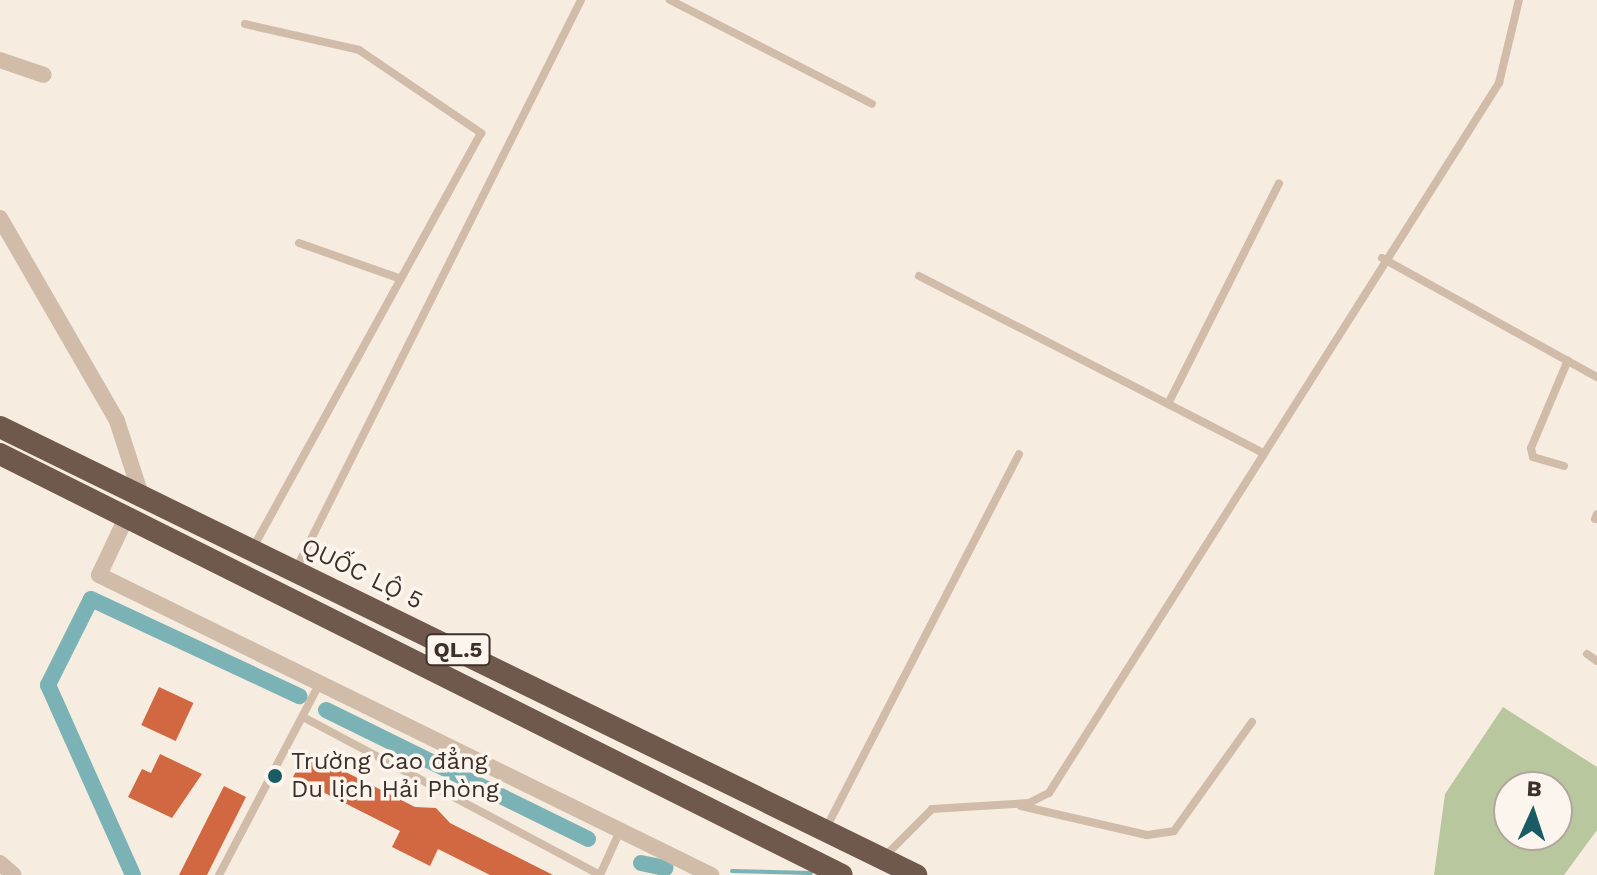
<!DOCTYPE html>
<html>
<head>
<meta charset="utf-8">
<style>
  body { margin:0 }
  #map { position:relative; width:1597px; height:875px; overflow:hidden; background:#f6ecdf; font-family:"Work Sans",sans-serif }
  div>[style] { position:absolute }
  .green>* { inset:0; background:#b8c79d }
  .stream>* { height:4px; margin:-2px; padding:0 2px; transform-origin:2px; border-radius:2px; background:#7bb2b6 }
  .canal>* { height:16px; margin:-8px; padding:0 8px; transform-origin:8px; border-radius:8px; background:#7bb2b6 }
  .building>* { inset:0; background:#d26841; transform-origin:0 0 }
  .service>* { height:8px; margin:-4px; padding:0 4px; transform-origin:4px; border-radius:4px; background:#d0bca9 }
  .minor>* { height:16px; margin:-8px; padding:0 8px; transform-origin:8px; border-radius:8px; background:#d0bca9 }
  .trunk>* { height:22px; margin:-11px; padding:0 11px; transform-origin:11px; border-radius:11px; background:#6f584c }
  .dots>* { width:22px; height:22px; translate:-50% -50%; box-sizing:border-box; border:4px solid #fcf5ed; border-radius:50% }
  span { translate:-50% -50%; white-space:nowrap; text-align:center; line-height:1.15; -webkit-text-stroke:7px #fcf5ed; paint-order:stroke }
  .shield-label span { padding:2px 6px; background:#fcf5ed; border:2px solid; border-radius:6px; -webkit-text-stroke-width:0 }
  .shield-label { font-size:22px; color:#3c302a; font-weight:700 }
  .street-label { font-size:24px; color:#3c302a }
  .poi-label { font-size:24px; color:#3c302a }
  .left { translate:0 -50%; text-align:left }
  .north { position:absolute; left:1493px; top:771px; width:80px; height:80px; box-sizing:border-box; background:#fcf5ed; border:2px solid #afa69f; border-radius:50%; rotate:3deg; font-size:22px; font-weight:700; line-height:32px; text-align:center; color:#3c302a }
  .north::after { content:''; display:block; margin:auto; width:28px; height:36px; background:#1a5c63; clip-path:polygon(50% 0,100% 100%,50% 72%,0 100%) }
</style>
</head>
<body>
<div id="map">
  <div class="green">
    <i style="clip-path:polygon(evenodd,1503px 707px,1597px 767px,1597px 830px,1564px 875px,1434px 875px,1445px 794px,1503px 707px,1509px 787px,1557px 787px,1557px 835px,1509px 835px,1509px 787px)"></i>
  </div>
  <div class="stream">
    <i style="left:732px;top:871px;width:79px;rotate:1.5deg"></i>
  </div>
  <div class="canal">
    <i style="left:326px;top:710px;width:292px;rotate:26.2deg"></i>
    <i style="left:641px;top:863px;width:25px;rotate:12deg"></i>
    <i style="left:133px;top:875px;width:208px;rotate:-114.1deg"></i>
    <i style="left:48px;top:685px;width:96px;rotate:-63.4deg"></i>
    <i style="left:91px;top:599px;width:230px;rotate:25deg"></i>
  </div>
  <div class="building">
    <i style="left:159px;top:687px;width:38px;height:42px;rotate:25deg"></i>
    <i style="clip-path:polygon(306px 752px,415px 807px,436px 808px,450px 823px,553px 875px,490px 875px,438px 849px,430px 866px,392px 847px,400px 831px,293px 777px)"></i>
    <i style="clip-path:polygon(160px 754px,202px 774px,172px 818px,128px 797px,142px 769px,151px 773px)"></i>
    <i style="clip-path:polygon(224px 786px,246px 797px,207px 875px,179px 875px)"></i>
  </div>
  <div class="service">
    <i style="left:670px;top:0;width:227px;rotate:27.2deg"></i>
    <i style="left:245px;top:24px;width:117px;rotate:12.8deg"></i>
    <i style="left:359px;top:50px;width:148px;rotate:34.2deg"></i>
    <i style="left:481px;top:133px;width:475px;rotate:118.8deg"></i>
    <i style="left:299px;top:243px;width:108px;rotate:19.4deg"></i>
    <i style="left:1382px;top:258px;width:246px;rotate:29deg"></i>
    <i style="left:919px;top:276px;width:383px;rotate:27.2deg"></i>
    <i style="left:1168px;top:404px;width:247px;rotate:-63.3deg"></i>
    <i style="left:1564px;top:466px;width:32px;rotate:-164deg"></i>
    <i style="left:1533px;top:457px;width:9px;rotate:-103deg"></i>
    <i style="left:1531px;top:448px;width:95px;rotate:-67.2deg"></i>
    <i style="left:1595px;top:519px;width:5px;rotate:-68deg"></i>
    <i style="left:296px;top:569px;width:636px;rotate:-63.39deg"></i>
    <i style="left:1587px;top:654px;width:12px;rotate:35deg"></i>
    <i style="left:303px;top:717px;width:336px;rotate:28deg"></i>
    <i style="left:1021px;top:806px;width:129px;rotate:13deg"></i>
    <i style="left:1147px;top:835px;width:27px;rotate:-8deg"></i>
    <i style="left:1174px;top:831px;width:134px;rotate:-54.4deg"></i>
    <i style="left:825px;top:830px;width:423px;rotate:-62.7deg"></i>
    <i style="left:883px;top:858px;width:69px;rotate:-45deg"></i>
    <i style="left:932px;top:809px;width:97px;rotate:-3.5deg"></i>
    <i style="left:1029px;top:803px;width:22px;rotate:-27deg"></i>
    <i style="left:1049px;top:793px;width:841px;rotate:-57.63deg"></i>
    <i style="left:1499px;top:83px;width:85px;rotate:-76.5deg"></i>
    <i style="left:219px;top:875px;width:217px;rotate:-62.3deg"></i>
    <i style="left:600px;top:875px;width:48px;rotate:-65.6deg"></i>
  </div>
  <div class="minor">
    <i style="left:0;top:60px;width:46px;rotate:18.8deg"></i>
    <i style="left:0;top:218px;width:234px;rotate:60deg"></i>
    <i style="left:117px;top:421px;width:81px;rotate:72deg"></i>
    <i style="left:126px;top:518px;width:63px;rotate:115.3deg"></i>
    <i style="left:99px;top:575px;width:682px;rotate:26.11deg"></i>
    <i style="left:0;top:863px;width:18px;rotate:41deg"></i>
  </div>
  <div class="trunk">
    <i style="left:0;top:427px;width:1020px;rotate:26.06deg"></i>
    <i style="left:0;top:454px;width:941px;rotate:26.57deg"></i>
  </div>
  <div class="dots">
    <i style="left:275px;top:776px;background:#1a5c63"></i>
  </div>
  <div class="shield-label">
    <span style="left:458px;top:650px">QL.5</span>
  </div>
  <div class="street-label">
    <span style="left:362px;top:574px;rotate:26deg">QUỐC LỘ 5</span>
  </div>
  <div class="poi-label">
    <span class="left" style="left:291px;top:776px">Trường Cao đẳng<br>Du lịch Hải Phòng</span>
  </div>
  <div class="north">B</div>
</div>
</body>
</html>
